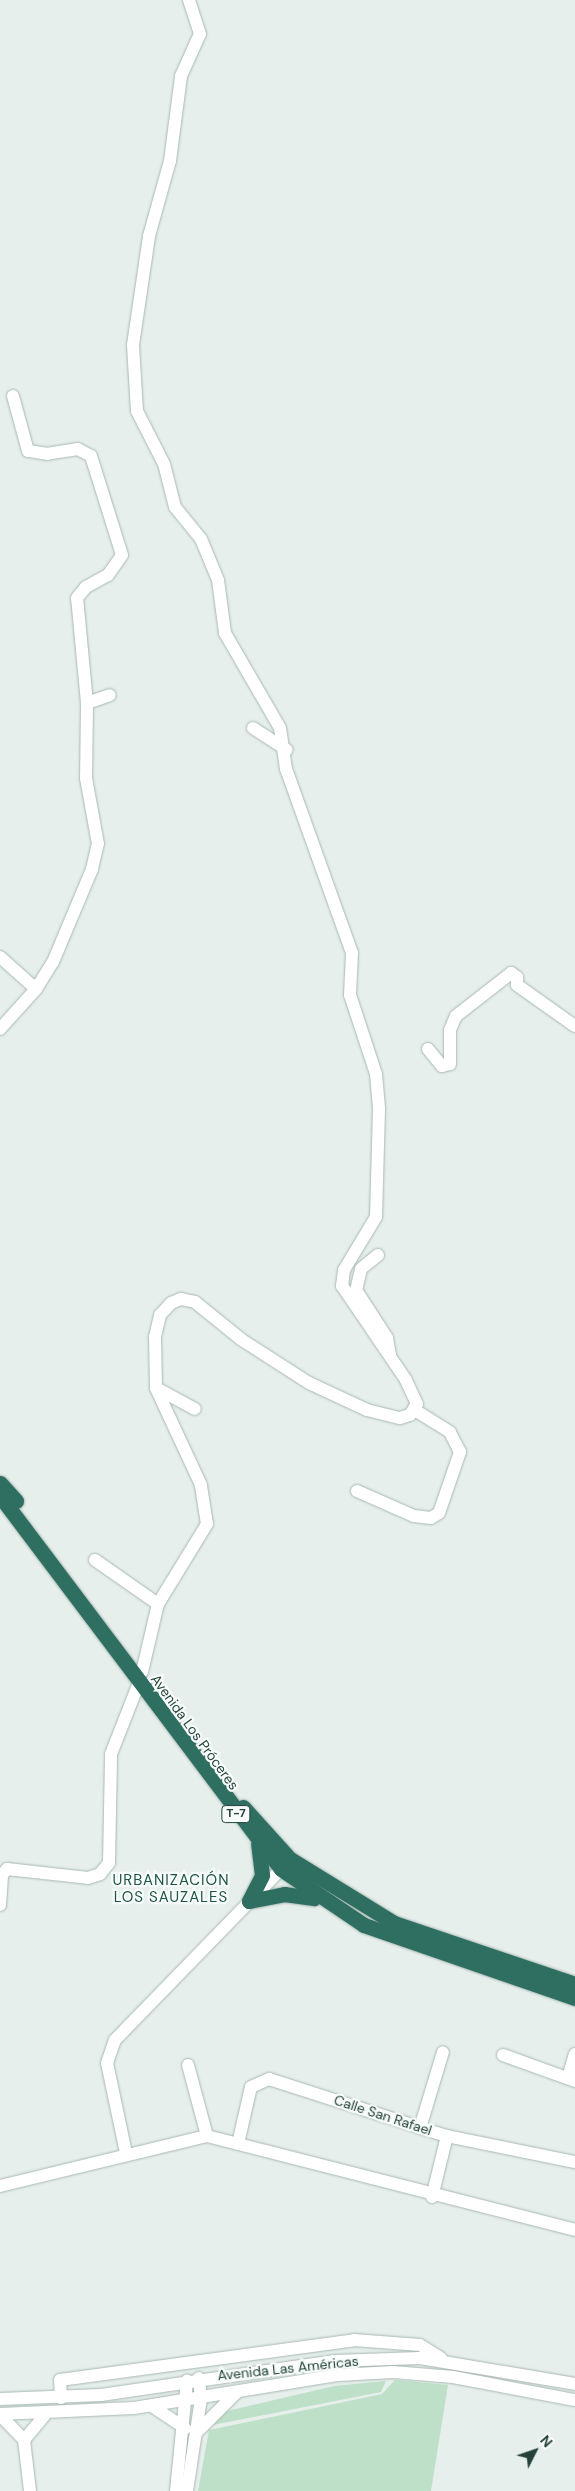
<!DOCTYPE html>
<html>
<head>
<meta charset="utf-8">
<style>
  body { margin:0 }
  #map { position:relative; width:575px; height:2491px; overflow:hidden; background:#e6efeb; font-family:"DM Sans",sans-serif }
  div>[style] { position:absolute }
  .green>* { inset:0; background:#bfe0c8 }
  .roads { filter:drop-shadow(0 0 1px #a8b8b2) drop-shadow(0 0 1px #a8b8b2) }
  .minor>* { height:12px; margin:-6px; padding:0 6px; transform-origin:6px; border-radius:6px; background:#fff }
  .highway>* { height:15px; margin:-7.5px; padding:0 7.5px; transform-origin:7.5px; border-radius:7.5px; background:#2f6f62 }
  span { translate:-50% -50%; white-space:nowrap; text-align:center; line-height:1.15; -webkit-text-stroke:4.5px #f7fbf9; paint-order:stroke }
  .shield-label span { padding:1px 4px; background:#f7fbf9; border:1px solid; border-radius:4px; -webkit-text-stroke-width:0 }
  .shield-label { font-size:12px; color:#24423a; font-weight:700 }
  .street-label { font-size:14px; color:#24423a }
  .neighbourhood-label { font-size:15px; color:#1f5548; letter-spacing:1px }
  .north { position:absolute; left:510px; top:2426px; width:50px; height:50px; -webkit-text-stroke:4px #f7fbf9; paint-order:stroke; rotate:49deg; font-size:14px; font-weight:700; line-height:20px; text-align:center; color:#24423a }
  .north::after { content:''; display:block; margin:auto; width:18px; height:22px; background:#24423a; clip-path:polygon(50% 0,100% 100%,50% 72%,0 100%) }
</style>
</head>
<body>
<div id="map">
  <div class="green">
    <i style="clip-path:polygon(395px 2380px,448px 2385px,431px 2491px,198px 2491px,209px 2430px,382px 2394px)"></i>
    <i style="clip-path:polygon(386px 2381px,381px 2392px,213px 2425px,223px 2412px,334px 2386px)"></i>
  </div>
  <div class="roads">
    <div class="minor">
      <i style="left:87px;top:703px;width:24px;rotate:-19deg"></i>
      <i style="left:253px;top:728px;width:40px;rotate:32.9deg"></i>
      <i style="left:0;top:957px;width:48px;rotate:41.6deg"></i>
      <i style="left:0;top:1029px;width:54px;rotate:-48deg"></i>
      <i style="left:36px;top:989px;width:32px;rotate:-58deg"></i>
      <i style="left:53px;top:962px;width:101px;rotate:-67.2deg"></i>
      <i style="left:92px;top:869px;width:26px;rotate:-77deg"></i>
      <i style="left:98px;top:844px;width:67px;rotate:-100.3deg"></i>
      <i style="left:86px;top:778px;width:75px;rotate:-89.2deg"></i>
      <i style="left:87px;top:703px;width:105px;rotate:-95.4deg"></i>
      <i style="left:77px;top:598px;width:14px;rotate:-51deg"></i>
      <i style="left:86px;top:587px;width:25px;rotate:-29deg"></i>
      <i style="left:108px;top:575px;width:24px;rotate:-55deg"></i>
      <i style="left:122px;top:555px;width:104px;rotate:-107.4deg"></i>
      <i style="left:91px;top:456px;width:15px;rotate:-152deg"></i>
      <i style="left:78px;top:449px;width:30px;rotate:171deg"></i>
      <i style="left:48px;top:454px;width:20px;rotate:-171deg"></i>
      <i style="left:28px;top:451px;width:57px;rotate:-105.3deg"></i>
      <i style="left:428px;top:1049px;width:22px;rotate:51deg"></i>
      <i style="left:442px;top:1066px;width:8px;rotate:-14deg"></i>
      <i style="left:450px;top:1064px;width:34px;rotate:-90deg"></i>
      <i style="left:450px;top:1030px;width:15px;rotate:-67deg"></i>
      <i style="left:456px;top:1016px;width:70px;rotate:-38deg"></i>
      <i style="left:511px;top:973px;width:7px;rotate:34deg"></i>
      <i style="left:517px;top:977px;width:8px;rotate:90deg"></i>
      <i style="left:517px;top:985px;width:71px;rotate:35.3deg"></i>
      <i style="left:378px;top:1255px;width:22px;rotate:141deg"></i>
      <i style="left:361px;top:1269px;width:22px;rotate:103deg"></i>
      <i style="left:356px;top:1290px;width:57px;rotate:57.1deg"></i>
      <i style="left:387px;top:1338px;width:17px;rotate:80deg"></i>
      <i style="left:156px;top:1388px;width:44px;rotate:28.3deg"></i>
      <i style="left:357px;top:1491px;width:62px;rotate:23.7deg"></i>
      <i style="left:414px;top:1516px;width:17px;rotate:7deg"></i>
      <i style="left:431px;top:1518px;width:9px;rotate:-32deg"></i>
      <i style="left:439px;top:1513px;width:65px;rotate:-71deg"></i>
      <i style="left:460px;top:1452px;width:22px;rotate:-117deg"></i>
      <i style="left:450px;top:1432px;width:40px;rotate:-148deg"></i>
      <i style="left:95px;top:1560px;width:77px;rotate:34.9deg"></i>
      <i style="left:142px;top:1672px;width:70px;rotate:-76.8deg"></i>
      <i style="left:158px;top:1604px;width:94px;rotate:-58.5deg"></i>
      <i style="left:207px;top:1524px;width:39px;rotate:-99deg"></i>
      <i style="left:201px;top:1485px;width:107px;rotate:-114.9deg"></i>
      <i style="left:156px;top:1388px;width:51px;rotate:-91.1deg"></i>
      <i style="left:155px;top:1337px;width:23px;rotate:-77deg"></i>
      <i style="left:160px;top:1315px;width:16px;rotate:-47deg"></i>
      <i style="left:171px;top:1303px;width:11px;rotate:-22deg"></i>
      <i style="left:181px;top:1299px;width:14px;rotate:12deg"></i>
      <i style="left:195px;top:1302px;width:60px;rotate:39deg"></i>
      <i style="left:242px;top:1340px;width:80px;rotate:32.7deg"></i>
      <i style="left:309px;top:1383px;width:64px;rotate:25deg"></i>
      <i style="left:367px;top:1410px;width:34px;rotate:14deg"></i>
      <i style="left:400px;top:1418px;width:10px;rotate:-17deg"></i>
      <i style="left:410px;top:1415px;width:13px;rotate:-58deg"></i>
      <i style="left:417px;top:1404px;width:26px;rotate:-115deg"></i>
      <i style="left:406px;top:1380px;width:114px;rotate:-124.2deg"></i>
      <i style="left:342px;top:1286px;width:16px;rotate:-83deg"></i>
      <i style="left:344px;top:1270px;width:62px;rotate:-58.9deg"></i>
      <i style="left:376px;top:1217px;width:109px;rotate:-88.4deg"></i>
      <i style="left:379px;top:1108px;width:34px;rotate:-95deg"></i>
      <i style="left:376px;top:1074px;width:83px;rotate:-108.2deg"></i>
      <i style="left:350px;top:995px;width:42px;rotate:-87.3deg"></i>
      <i style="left:352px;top:953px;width:195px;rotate:-109.7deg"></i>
      <i style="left:286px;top:769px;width:41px;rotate:-98.3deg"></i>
      <i style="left:280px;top:728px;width:110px;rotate:-120.1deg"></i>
      <i style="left:225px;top:633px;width:53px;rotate:-97.5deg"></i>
      <i style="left:218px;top:580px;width:44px;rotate:-112.5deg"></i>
      <i style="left:201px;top:539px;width:41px;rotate:-129.1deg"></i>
      <i style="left:175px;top:507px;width:44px;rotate:-104.3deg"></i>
      <i style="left:164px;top:464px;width:59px;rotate:-117deg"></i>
      <i style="left:137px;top:411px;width:66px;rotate:-93.5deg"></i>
      <i style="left:133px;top:345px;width:110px;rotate:-81.6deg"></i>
      <i style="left:149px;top:236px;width:78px;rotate:-74.4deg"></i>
      <i style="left:170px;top:161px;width:86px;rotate:-82.6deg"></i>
      <i style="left:181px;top:76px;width:46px;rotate:-65.7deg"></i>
      <i style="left:200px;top:34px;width:36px;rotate:-108deg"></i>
      <i style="left:0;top:1905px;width:30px;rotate:-86deg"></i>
      <i style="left:2px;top:1875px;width:8px;rotate:-50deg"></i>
      <i style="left:7px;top:1869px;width:81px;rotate:6.3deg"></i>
      <i style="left:88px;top:1878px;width:13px;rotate:-18deg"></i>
      <i style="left:100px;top:1874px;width:14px;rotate:-51deg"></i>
      <i style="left:109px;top:1863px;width:109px;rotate:-88.9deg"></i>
      <i style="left:111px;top:1754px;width:76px;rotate:-68.5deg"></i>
      <i style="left:503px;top:2055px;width:77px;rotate:19.9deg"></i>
      <i style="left:188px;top:2065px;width:73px;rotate:75deg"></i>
      <i style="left:568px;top:2078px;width:25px;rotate:-74deg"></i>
      <i style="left:420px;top:2128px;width:79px;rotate:-73.2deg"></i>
      <i style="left:238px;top:2144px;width:58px;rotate:-77.2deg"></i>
      <i style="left:251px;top:2087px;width:20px;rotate:-24deg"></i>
      <i style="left:269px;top:2079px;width:187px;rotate:17.8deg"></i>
      <i style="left:447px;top:2136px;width:131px;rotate:11.5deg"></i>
      <i style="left:126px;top:2153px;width:92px;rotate:-101.9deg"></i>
      <i style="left:107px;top:2063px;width:24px;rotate:-71deg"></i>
      <i style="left:115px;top:2040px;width:248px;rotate:-45.8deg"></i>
      <i style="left:0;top:2186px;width:213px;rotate:-13.6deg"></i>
      <i style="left:207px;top:2136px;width:380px;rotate:14.3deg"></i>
      <i style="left:432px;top:2197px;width:63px;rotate:-76.2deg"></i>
      <i style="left:61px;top:2398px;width:18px;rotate:-93deg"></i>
      <i style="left:60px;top:2380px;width:297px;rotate:-7.7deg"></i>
      <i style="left:354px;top:2340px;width:66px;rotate:4.3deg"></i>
      <i style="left:420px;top:2345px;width:25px;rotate:32deg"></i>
      <i style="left:0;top:2399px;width:101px;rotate:-2.3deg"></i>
      <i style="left:101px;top:2395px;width:235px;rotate:-8.3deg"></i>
      <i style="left:334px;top:2361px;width:86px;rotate:-2deg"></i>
      <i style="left:420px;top:2358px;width:157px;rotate:9.5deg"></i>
      <i style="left:152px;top:2406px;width:40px;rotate:34deg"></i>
      <i style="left:0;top:2414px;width:134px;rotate:-2.6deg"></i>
      <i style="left:134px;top:2408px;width:207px;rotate:-9.2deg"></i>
      <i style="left:338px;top:2375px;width:55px;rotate:-3.1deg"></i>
      <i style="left:393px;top:2372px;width:60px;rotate:4.8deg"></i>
      <i style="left:453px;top:2377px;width:124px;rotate:10.7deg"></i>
      <i style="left:0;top:2415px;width:35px;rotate:46deg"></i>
      <i style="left:24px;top:2440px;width:51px;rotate:83.3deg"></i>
      <i style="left:196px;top:2433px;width:57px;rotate:-45deg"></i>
      <i style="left:24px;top:2440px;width:31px;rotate:-50deg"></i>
      <i style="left:176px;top:2491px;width:111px;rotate:-84.3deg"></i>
      <i style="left:187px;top:2491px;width:94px;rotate:-81.4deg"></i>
      <i style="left:201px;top:2398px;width:20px;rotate:-96deg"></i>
    </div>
    <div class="highway">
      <i style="left:0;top:1483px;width:24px;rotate:48deg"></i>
      <i style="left:0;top:1496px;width:467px;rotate:53deg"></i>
      <i style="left:281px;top:1869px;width:100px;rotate:34deg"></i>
      <i style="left:364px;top:1925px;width:223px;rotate:19.1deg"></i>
      <i style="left:243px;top:1807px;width:70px;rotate:47.9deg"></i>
      <i style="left:290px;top:1859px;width:122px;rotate:31.6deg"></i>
      <i style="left:394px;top:1923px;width:191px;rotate:18.6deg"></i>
      <i style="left:249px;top:1901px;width:36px;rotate:-11deg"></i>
      <i style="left:284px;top:1894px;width:30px;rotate:8deg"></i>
      <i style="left:249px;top:1901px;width:29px;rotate:-63deg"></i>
      <i style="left:262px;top:1875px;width:31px;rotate:-97deg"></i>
    </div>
  </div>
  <div class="shield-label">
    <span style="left:236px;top:1814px">T-7</span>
  </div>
  <div class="street-label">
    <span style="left:195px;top:1732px;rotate:54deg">Avenida Los Próceres</span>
    <span style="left:383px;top:2115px;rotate:18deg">Calle San Rafael</span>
    <span style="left:288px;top:2368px;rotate:-6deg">Avenida Las Américas</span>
  </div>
  <div class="neighbourhood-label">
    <span style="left:171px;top:1889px">URBANIZACIÓN<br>LOS SAUZALES</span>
  </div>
  <div class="north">N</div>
</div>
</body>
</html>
